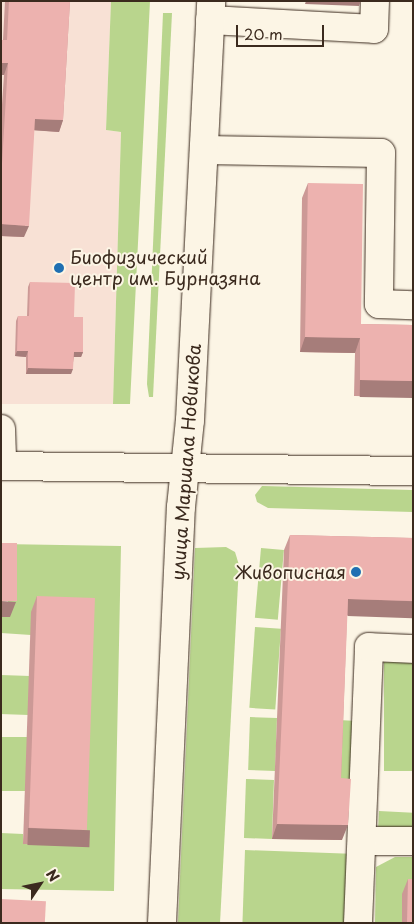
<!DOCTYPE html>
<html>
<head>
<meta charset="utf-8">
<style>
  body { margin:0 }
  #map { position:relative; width:414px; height:924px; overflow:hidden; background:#fcf5e5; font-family:"Playpen Sans",sans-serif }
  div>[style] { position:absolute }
  .built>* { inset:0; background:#f8e1d5 }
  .green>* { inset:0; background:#b9d58d; transform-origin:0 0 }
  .roads { filter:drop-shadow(0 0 1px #3b2a1e) drop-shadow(0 0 1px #3b2a1e) }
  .minor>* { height:28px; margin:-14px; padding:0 14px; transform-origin:14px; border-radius:14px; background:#fcf5e5 }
  .wall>* { inset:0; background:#cc9996 }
  .shaded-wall>* { inset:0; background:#a67d7a; transform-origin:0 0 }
  .building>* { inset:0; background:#edb2af; transform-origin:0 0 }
  .dots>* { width:14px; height:14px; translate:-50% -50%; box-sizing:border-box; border:2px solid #fcf5e5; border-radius:50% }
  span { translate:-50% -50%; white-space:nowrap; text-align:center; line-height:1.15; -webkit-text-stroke:4px #fcf5e5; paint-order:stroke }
  .poi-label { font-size:18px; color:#3b2a1e }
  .left { translate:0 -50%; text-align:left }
  .right { translate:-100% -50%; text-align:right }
  .street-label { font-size:18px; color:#3b2a1e }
  .frame { position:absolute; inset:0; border:2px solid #3b2a1e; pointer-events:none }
  .north { position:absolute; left:15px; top:859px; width:50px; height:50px; -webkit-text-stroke:4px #fcf5e5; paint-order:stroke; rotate:56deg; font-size:14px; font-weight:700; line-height:20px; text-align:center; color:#3b2a1e }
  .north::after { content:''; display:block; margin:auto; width:18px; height:22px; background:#3b2a1e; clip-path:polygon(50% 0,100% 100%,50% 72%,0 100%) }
  .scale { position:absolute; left:236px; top:25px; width:88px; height:22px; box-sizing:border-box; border:2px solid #3b2a1e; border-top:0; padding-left:6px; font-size:15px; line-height:18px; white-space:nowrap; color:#3b2a1e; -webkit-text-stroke:4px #fcf5e5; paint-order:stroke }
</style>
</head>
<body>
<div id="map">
  <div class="built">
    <i style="clip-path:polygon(1px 1px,111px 1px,106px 130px,121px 132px,113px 404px,1px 404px)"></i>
  </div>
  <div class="green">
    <i style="clip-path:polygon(111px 1px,150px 1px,130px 404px,113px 404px,121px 132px,106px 130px)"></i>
    <i style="clip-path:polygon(163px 13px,172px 13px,153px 397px,149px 397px,147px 384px)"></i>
    <i style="clip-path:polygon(262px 486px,413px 490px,413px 512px,268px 508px,257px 502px,255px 495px)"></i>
    <i style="clip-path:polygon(1px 544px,121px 546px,114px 891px,1px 889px,1px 833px,23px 834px,24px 844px,84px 846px,31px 635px,1px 633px,1px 617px,10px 617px)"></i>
    <i style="clip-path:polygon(226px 547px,235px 552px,239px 565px,220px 923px,178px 923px,195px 548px)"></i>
    <i style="left:261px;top:548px;width:23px;height:70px;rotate:5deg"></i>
    <i style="left:255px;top:627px;width:26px;height:81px;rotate:4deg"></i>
    <i style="left:384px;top:662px;width:29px;height:109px"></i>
    <i style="left:1px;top:675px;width:29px;height:39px;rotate:2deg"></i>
    <i style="left:250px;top:717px;width:27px;height:53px;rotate:2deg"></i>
    <i style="left:339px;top:720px;width:17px;height:63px;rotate:3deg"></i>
    <i style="left:1px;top:737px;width:26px;height:54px"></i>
    <i style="left:246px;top:779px;width:28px;height:59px;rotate:2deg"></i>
    <i style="left:379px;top:811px;width:34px;height:21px;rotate:3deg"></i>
    <i style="left:245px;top:850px;width:105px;height:73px;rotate:2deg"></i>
    <i style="clip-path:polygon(395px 857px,413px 857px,413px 894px,402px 923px,375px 923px,376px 867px)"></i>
  </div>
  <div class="roads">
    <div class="minor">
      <i style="left:210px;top:20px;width:164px;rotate:3.1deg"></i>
      <i style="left:374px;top:29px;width:28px;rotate:-88deg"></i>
      <i style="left:204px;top:150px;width:177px;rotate:1deg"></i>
      <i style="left:381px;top:153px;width:151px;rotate:90.8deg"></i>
      <i style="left:379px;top:304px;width:34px;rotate:2deg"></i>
      <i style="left:1px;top:429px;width:37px;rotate:88deg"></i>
      <i style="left:1px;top:466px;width:412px;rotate:0.7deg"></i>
      <i style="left:362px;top:841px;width:51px"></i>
      <i style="left:162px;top:923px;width:416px;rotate:-87.4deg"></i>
      <i style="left:181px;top:507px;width:87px;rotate:-84.1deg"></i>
      <i style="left:190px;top:420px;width:420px;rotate:-87.1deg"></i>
      <i style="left:358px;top:923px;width:276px;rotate:-87.7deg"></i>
      <i style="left:369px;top:647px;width:44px;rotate:2.6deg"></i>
    </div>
  </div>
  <div class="wall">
    <i style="clip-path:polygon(5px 1px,70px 1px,63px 120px,59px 132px,34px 130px,24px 237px,1px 236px,1px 119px,4px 75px,3px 40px)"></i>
    <i style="clip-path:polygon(308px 183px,361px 324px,413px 325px,413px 397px,354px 396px,355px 353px,300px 352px,302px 198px)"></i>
    <i style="clip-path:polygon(30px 282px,74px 317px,83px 352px,81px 357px,74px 357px,71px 374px,26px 374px,26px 357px,15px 356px,16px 321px,18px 316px,27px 316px,28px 287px)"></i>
    <i style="clip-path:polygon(290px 535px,413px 538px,413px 617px,347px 615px,341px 778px,342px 840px,272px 839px,284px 550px)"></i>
    <i style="clip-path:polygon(37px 596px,85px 846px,23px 844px,31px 612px)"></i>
    <i style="clip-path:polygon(408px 879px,413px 923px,402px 923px,402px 894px)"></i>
  </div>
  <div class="shaded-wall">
    <i style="clip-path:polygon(306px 1px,361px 1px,359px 6px,305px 4px)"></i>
    <i style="clip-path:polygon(1px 63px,8px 63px,4px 75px,1px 75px)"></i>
    <i style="clip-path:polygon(35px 119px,63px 120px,59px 132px,30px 130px)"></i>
    <i style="clip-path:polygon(1px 224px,29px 226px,24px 237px,1px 236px)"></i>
    <i style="clip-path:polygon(305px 337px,360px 338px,355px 353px,300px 352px)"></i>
    <i style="clip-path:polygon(17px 351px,28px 351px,26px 357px,15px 356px)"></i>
    <i style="clip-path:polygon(74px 352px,83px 352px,81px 357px,72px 357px)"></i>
    <i style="clip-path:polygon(28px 368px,73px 369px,71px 374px,26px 374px)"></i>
    <i style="left:360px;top:380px;width:53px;height:17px;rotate:1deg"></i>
    <i style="left:348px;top:599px;width:65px;height:17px;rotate:2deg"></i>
    <i style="clip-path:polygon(1px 601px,16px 602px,10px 617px,1px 617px)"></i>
    <i style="clip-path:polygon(277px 824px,348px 825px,342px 840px,272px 839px)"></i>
    <i style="left:28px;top:828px;width:62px;height:17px;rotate:2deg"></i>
  </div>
  <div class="building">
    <i style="clip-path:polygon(9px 1px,70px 1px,63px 120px,35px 119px,29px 226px,1px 224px,1px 180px,8px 63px,1px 63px,1px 40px,7px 40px)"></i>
    <i style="clip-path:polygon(308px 183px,363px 184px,361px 324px,413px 325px,413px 381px,360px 380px,360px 338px,305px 337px)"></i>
    <i style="clip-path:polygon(30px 282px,75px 283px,74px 317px,83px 317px,83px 352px,74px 352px,73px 369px,28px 368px,28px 351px,17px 351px,18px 316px,29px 316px)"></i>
    <i style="clip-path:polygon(290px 535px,413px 538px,413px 601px,348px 599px,341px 778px,351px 779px,348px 825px,277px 824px)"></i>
    <i style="left:1px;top:543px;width:16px;height:58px"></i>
    <i style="left:37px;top:596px;width:58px;height:232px;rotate:2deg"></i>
    <i style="clip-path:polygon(408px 879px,413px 879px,413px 923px,407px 923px)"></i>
    <i style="left:1px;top:899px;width:45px;height:24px;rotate:3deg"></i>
  </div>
  <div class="dots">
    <i style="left:59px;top:268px;background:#1f6fb2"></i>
    <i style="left:356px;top:572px;background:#1f6fb2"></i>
  </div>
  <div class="poi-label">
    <span class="left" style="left:70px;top:268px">Биофизический<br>центр им. Бурназяна</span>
    <span class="right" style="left:346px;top:572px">Живописная</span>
  </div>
  <div class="street-label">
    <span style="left:186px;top:462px;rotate:-86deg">улица Маршала Новикова</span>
  </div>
  <div class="frame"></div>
  <div class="north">N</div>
  <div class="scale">20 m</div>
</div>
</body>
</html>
